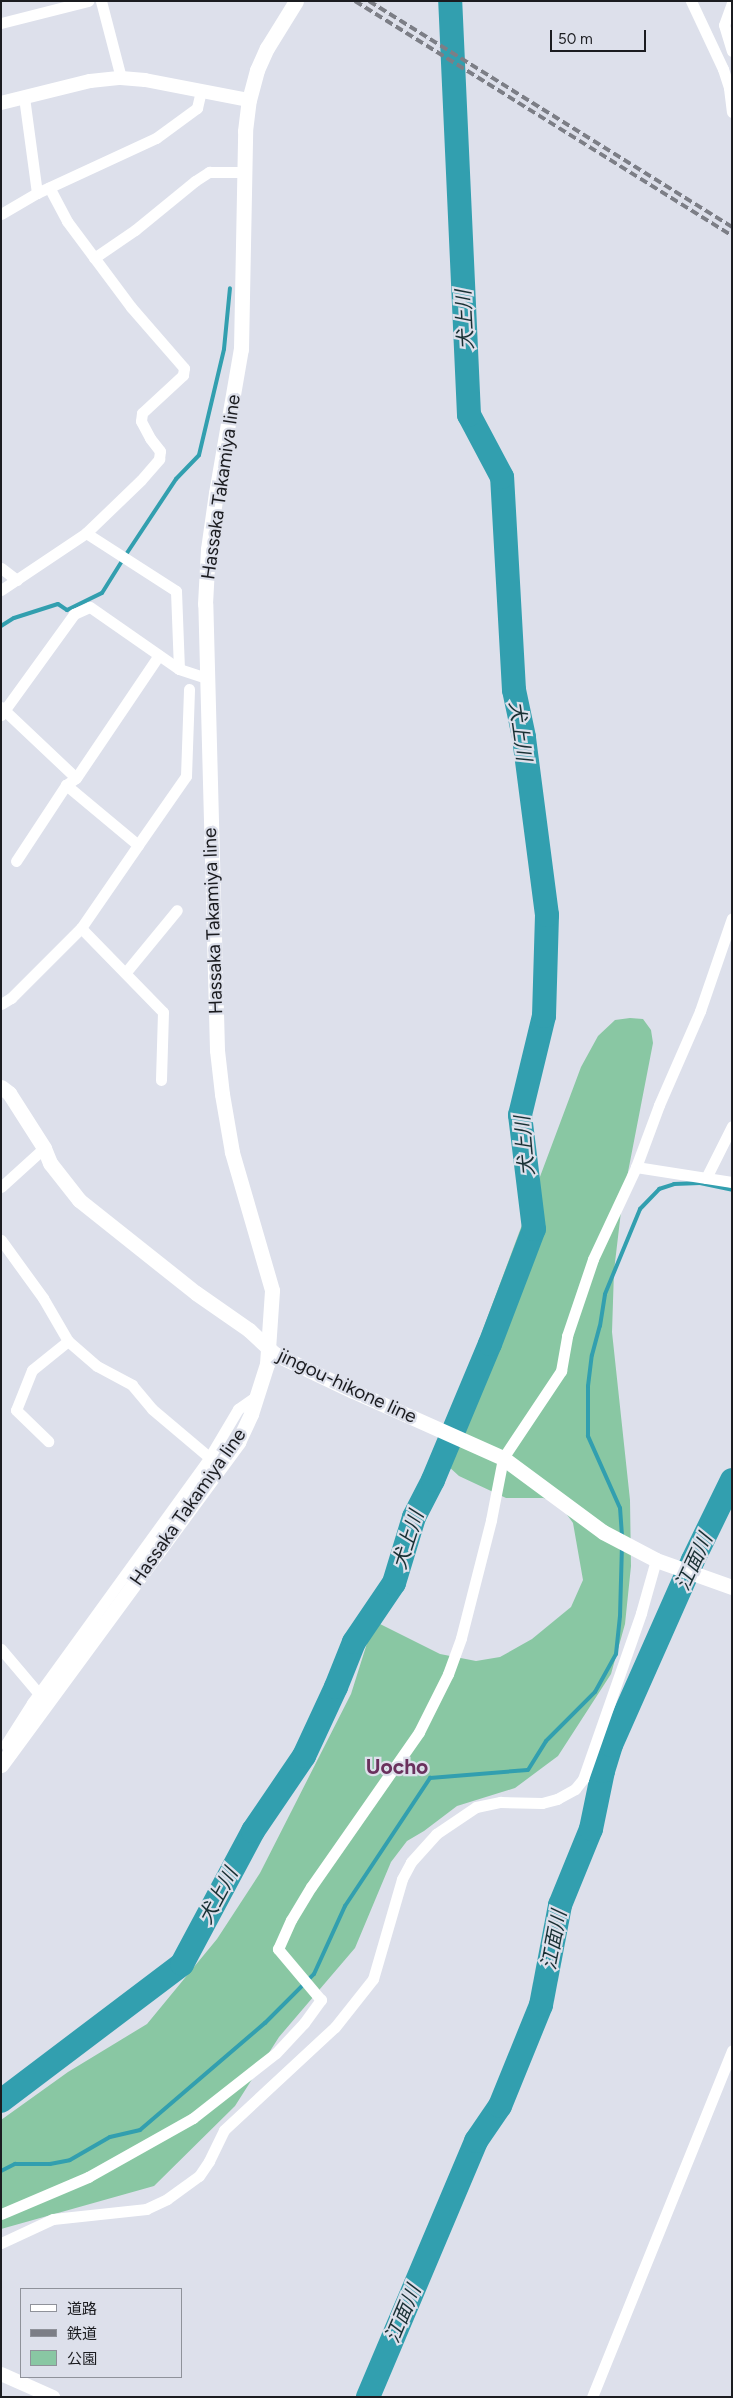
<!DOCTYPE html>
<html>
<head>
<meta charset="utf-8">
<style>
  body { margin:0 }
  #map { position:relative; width:733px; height:2398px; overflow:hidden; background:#dde0eb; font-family:Figtree,"Noto Sans JP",sans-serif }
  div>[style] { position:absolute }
  .green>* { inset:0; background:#89c7a3 }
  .stream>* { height:4px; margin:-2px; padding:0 2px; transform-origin:2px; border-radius:2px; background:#329faf }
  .river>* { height:24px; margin:-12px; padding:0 12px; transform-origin:12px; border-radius:12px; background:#329faf }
  .minor>* { height:11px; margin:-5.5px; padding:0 5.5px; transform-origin:5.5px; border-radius:5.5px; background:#fff }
  .tertiary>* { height:14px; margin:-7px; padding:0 7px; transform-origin:7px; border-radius:7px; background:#fff }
  .secondary>* { height:15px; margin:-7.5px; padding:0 7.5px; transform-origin:7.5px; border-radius:7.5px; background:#fff }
  .rail>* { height:4px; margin-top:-2px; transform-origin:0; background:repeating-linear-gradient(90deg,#7c7e86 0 8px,transparent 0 12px) }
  span { translate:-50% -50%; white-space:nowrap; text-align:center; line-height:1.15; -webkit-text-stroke:4.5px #dde0eb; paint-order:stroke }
  .street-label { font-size:19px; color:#1b1c20 }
  .water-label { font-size:20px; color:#193034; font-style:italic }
  .quarter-label { font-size:21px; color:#6a315d; font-weight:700 }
  .frame { position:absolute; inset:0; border:2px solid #1b1c20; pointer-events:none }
  .legend { position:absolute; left:20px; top:2288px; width:162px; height:90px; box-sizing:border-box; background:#dde0eb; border:1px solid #8f929a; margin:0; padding:6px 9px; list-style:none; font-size:15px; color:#1b1c20 }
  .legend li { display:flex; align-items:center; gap:10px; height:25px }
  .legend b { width:25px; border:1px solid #8f929a }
  .scale { position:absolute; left:550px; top:30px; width:96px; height:22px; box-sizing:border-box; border:2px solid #1b1c20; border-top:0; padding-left:6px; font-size:15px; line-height:18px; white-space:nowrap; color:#1b1c20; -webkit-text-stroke:4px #dde0eb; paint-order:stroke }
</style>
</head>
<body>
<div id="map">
  <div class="green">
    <i style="clip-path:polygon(630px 1018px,643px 1019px,651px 1030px,653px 1043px,622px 1203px,614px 1271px,612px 1332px,630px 1500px,631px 1566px,625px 1624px,611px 1674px,558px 1756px,515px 1788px,457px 1806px,424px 1831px,407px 1841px,391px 1862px,355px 1948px,279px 2037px,235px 2106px,154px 2186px,1px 2229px,1px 2120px,68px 2072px,147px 2024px,217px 1939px,260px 1873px,351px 1694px,374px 1621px,440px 1654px,476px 1661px,500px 1657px,532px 1639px,571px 1607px,583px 1580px,573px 1523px,558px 1502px,543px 1498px,506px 1498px,459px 1476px,436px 1455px,581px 1067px,598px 1036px,615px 1020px)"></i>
  </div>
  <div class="stream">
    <i style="left:127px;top:553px;width:89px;rotate:-56.5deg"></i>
    <i style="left:176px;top:479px;width:33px;rotate:-46deg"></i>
    <i style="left:199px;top:455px;width:109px;rotate:-76.7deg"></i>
    <i style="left:224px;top:349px;width:61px;rotate:-84.4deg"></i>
    <i style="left:1px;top:626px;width:15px;rotate:-32deg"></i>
    <i style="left:14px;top:618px;width:46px;rotate:-17.7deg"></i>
    <i style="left:58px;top:604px;width:11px;rotate:34deg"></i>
    <i style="left:67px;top:610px;width:39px;rotate:-26deg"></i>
    <i style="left:102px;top:593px;width:38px;rotate:-58deg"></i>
    <i style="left:622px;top:1536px;width:28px;rotate:-94deg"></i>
    <i style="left:620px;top:1508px;width:79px;rotate:-114deg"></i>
    <i style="left:588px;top:1436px;width:50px;rotate:-90deg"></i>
    <i style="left:588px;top:1386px;width:31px;rotate:-83deg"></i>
    <i style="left:592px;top:1355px;width:30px;rotate:-75deg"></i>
    <i style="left:600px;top:1326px;width:32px;rotate:-81deg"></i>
    <i style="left:605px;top:1294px;width:92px;rotate:-67.6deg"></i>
    <i style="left:640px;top:1209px;width:28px;rotate:-46deg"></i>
    <i style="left:659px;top:1189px;width:16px;rotate:-18deg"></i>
    <i style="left:674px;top:1184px;width:26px;rotate:-2deg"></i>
    <i style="left:700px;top:1183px;width:33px;rotate:12deg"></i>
    <i style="left:1px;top:2171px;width:16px;rotate:-27deg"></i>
    <i style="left:15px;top:2164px;width:35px"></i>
    <i style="left:50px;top:2164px;width:20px;rotate:-11deg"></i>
    <i style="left:70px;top:2160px;width:46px;rotate:-29.9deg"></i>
    <i style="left:110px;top:2137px;width:31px;rotate:-13deg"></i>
    <i style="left:140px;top:2130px;width:165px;rotate:-40.6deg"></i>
    <i style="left:265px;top:2023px;width:69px;rotate:-45deg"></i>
    <i style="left:314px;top:1974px;width:75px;rotate:-65.5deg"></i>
    <i style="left:345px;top:1906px;width:154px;rotate:-56.4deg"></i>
    <i style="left:430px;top:1778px;width:98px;rotate:-4.7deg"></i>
    <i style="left:528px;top:1770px;width:34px;rotate:-58deg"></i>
    <i style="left:546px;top:1741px;width:69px;rotate:-45deg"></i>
    <i style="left:595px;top:1692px;width:43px;rotate:-61.1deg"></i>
    <i style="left:616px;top:1654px;width:38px;rotate:-84deg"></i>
    <i style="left:620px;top:1616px;width:70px;rotate:-88.4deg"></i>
  </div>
  <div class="river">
    <i style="left:1px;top:2101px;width:227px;rotate:-37.1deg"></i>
    <i style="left:182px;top:1964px;width:151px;rotate:-61.9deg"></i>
    <i style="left:253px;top:1831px;width:91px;rotate:-55.8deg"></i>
    <i style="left:304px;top:1756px;width:76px;rotate:-65.1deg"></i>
    <i style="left:336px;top:1687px;width:48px;rotate:-68.2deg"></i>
    <i style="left:354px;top:1642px;width:71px;rotate:-55.9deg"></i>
    <i style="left:394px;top:1583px;width:69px;rotate:-73.1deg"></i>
    <i style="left:414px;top:1517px;width:42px;rotate:-62.8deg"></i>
    <i style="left:433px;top:1480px;width:147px;rotate:-67.3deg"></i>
    <i style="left:490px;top:1344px;width:123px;rotate:-69.1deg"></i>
    <i style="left:534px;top:1229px;width:115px;rotate:-97deg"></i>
    <i style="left:520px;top:1115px;width:102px;rotate:-76.4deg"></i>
    <i style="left:544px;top:1016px;width:101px;rotate:-88.3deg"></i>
    <i style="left:547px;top:915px;width:179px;rotate:-97.4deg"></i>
    <i style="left:524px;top:737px;width:48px;rotate:-102deg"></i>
    <i style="left:514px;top:690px;width:213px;rotate:-93.2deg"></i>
    <i style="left:502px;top:477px;width:70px;rotate:-118deg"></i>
    <i style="left:469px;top:415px;width:414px;rotate:-92.6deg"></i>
    <i style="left:368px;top:2397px;width:278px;rotate:-67.1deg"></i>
    <i style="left:476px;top:2141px;width:42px;rotate:-55.6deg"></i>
    <i style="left:500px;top:2106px;width:109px;rotate:-67.9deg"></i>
    <i style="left:541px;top:2005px;width:102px;rotate:-79.2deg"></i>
    <i style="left:560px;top:1905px;width:82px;rotate:-67.8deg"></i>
    <i style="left:591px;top:1829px;width:59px;rotate:-78.3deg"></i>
    <i style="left:603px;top:1771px;width:27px;rotate:-73deg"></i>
    <i style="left:611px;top:1745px;width:202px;rotate:-66.1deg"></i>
    <i style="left:693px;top:1560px;width:89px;rotate:-64deg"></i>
  </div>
  <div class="minor">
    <i style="left:101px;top:1px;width:80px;rotate:75.4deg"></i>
    <i style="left:691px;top:1px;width:75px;rotate:64.8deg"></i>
    <i style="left:723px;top:69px;width:20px;rotate:72deg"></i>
    <i style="left:729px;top:88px;width:24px;rotate:83deg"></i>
    <i style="left:732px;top:3px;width:23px;rotate:110deg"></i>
    <i style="left:724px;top:25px;width:27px;rotate:73deg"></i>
    <i style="left:1px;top:23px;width:90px;rotate:-14.2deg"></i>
    <i style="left:24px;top:97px;width:97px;rotate:82.3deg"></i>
    <i style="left:1px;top:214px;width:42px;rotate:-30.3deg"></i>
    <i style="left:37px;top:193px;width:131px;rotate:-24.8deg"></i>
    <i style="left:156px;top:138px;width:51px;rotate:-36.2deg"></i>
    <i style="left:197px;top:108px;width:18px;rotate:-77deg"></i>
    <i style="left:94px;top:258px;width:50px;rotate:-34.3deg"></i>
    <i style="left:135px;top:230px;width:77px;rotate:-39.2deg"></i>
    <i style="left:195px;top:181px;width:17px;rotate:-33deg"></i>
    <i style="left:209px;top:172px;width:36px"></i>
    <i style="left:86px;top:533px;width:107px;rotate:32.8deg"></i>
    <i style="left:176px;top:591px;width:78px;rotate:87.8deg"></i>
    <i style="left:1px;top:568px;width:20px;rotate:37deg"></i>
    <i style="left:1px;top:590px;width:102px;rotate:-33.8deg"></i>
    <i style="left:86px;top:533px;width:76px;rotate:-43.9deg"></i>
    <i style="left:141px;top:480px;width:28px;rotate:-49deg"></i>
    <i style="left:159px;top:459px;width:8px;rotate:-83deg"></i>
    <i style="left:160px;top:451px;width:16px;rotate:-128deg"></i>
    <i style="left:150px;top:438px;width:19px;rotate:-118deg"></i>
    <i style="left:141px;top:421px;width:8px;rotate:-83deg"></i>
    <i style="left:142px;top:413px;width:56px;rotate:-42.8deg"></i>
    <i style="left:183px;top:375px;width:7px;rotate:-82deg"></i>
    <i style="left:184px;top:368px;width:81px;rotate:-131deg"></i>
    <i style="left:131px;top:307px;width:107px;rotate:-126.7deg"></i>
    <i style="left:67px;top:221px;width:38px;rotate:-118deg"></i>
    <i style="left:1px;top:707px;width:103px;rotate:43.4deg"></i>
    <i style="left:1px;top:715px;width:125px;rotate:-54.1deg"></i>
    <i style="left:74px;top:614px;width:17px;rotate:-24deg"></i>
    <i style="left:90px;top:607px;width:108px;rotate:34.9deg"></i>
    <i style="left:179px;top:669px;width:28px;rotate:18deg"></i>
    <i style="left:138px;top:845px;width:84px;rotate:-55.2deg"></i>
    <i style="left:186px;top:776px;width:87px;rotate:-88deg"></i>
    <i style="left:16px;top:861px;width:91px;rotate:-56.7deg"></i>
    <i style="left:81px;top:928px;width:117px;rotate:45.7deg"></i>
    <i style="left:163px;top:1012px;width:68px;rotate:91.7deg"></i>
    <i style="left:126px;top:972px;width:80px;rotate:-50.6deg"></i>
    <i style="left:1px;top:1004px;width:12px;rotate:-31deg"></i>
    <i style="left:11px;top:998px;width:99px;rotate:-45deg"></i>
    <i style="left:81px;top:928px;width:101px;rotate:-55.5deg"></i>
    <i style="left:138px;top:845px;width:94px;rotate:-140.2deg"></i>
    <i style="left:66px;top:785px;width:12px;rotate:-35deg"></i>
    <i style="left:76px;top:778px;width:148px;rotate:-56deg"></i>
    <i style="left:636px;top:1167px;width:97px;rotate:8.9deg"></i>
    <i style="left:706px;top:1178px;width:58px;rotate:-63.4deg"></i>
    <i style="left:1px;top:1187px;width:58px;rotate:-42.2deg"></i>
    <i style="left:1px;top:1240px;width:72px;rotate:54.1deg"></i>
    <i style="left:43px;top:1298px;width:50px;rotate:59.8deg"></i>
    <i style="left:68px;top:1341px;width:46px;rotate:141.1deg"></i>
    <i style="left:32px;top:1370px;width:43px;rotate:111.8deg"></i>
    <i style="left:16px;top:1410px;width:45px;rotate:44.1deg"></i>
    <i style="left:68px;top:1341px;width:38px;rotate:41deg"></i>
    <i style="left:97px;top:1366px;width:40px;rotate:28deg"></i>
    <i style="left:132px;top:1385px;width:31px;rotate:50deg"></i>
    <i style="left:152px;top:1409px;width:76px;rotate:40.2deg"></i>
    <i style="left:1px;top:1649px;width:59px;rotate:49.8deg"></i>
    <i style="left:11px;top:1754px;width:11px;rotate:-117deg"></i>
    <i style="left:6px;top:1744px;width:49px;rotate:-57.6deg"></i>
    <i style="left:32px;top:1703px;width:296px;rotate:-54.1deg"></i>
    <i style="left:206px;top:1463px;width:63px;rotate:-59.3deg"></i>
    <i style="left:238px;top:1409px;width:24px;rotate:-35deg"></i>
    <i style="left:1px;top:2214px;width:95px;rotate:-23deg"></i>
    <i style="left:88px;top:2177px;width:120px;rotate:-29.3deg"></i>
    <i style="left:193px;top:2118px;width:105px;rotate:-38.1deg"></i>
    <i style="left:276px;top:2053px;width:41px;rotate:-47deg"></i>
    <i style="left:304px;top:2023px;width:29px;rotate:-54deg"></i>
    <i style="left:321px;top:2000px;width:67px;rotate:-130.1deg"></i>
    <i style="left:278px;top:1949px;width:32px;rotate:-66deg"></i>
    <i style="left:291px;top:1920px;width:39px;rotate:-59deg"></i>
    <i style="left:311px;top:1887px;width:189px;rotate:-55.1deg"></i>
    <i style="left:419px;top:1732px;width:65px;rotate:-63.4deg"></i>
    <i style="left:448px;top:1674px;width:38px;rotate:-70deg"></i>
    <i style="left:461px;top:1638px;width:122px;rotate:-75.7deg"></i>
    <i style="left:491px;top:1520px;width:63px;rotate:-79deg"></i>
    <i style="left:503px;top:1458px;width:105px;rotate:-56.3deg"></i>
    <i style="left:561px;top:1371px;width:36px;rotate:-80deg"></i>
    <i style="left:567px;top:1336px;width:81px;rotate:-71.3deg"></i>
    <i style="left:593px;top:1259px;width:102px;rotate:-64.9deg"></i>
    <i style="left:636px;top:1167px;width:66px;rotate:-69.6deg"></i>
    <i style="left:659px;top:1105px;width:103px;rotate:-66.4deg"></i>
    <i style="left:700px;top:1011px;width:98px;rotate:-71deg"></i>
    <i style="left:1px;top:2243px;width:57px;rotate:-24.8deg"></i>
    <i style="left:53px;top:2219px;width:94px;rotate:-6.1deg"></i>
    <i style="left:146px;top:2209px;width:23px;rotate:-25deg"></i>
    <i style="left:167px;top:2199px;width:39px;rotate:-36deg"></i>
    <i style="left:199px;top:2176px;width:18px;rotate:-56deg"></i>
    <i style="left:209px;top:2161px;width:34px;rotate:-64deg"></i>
    <i style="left:224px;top:2130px;width:151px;rotate:-42.9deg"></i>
    <i style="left:335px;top:2027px;width:61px;rotate:-51.6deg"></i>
    <i style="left:373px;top:1979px;width:104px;rotate:-73.8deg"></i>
    <i style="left:402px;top:1879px;width:19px;rotate:-62deg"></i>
    <i style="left:411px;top:1862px;width:38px;rotate:-48deg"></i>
    <i style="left:436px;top:1834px;width:48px;rotate:-34deg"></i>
    <i style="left:476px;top:1807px;width:25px;rotate:-12deg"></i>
    <i style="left:500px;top:1802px;width:42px;rotate:1.4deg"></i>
    <i style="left:542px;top:1803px;width:16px;rotate:-15deg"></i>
    <i style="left:557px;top:1799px;width:21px;rotate:-29deg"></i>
    <i style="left:575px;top:1789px;width:13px;rotate:-51deg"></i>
    <i style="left:583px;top:1779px;width:176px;rotate:-70.7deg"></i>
    <i style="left:641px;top:1613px;width:55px;rotate:-74.2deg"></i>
    <i style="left:592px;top:2397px;width:374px;rotate:-68deg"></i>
  </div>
  <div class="tertiary">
    <i style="left:1px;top:103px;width:92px;rotate:-13.9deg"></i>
    <i style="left:90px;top:81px;width:31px;rotate:-6deg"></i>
    <i style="left:121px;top:78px;width:24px;rotate:5deg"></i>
    <i style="left:145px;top:80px;width:106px;rotate:10.9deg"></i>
    <i style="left:1px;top:2374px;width:57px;rotate:23.9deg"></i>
  </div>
  <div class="secondary">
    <i style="left:1px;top:1087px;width:10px;rotate:37deg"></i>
    <i style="left:9px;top:1093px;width:65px;rotate:57.5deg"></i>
    <i style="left:44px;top:1148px;width:16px;rotate:68deg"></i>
    <i style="left:50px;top:1163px;width:47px;rotate:51.9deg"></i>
    <i style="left:79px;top:1200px;width:149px;rotate:38.5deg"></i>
    <i style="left:196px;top:1293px;width:65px;rotate:34.9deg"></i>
    <i style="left:249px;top:1330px;width:35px;rotate:43deg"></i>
    <i style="left:275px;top:1354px;width:86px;rotate:25.4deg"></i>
    <i style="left:353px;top:1391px;width:164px;rotate:24.1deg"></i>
    <i style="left:503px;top:1458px;width:124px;rotate:36.5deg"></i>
    <i style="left:603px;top:1532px;width:60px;rotate:27.8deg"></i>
    <i style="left:656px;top:1560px;width:81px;rotate:19.6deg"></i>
    <i style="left:1px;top:1765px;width:401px;rotate:-53.7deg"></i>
    <i style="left:238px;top:1442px;width:31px;rotate:-65deg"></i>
    <i style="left:251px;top:1414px;width:52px;rotate:-72.3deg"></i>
    <i style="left:267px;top:1364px;width:74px;rotate:-86.1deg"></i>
    <i style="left:272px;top:1290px;width:144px;rotate:-106.2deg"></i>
    <i style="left:232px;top:1152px;width:59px;rotate:-99.8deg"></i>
    <i style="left:222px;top:1094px;width:44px;rotate:-96.5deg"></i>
    <i style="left:217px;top:1050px;width:446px;rotate:-91.5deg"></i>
    <i style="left:205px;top:604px;width:55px;rotate:-86.9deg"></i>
    <i style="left:208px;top:549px;width:57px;rotate:-81.9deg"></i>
    <i style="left:216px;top:493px;width:146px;rotate:-80.2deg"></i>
    <i style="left:241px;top:349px;width:218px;rotate:-88.9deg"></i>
    <i style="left:245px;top:131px;width:31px;rotate:-83deg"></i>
    <i style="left:249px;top:100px;width:31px;rotate:-75deg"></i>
    <i style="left:257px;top:70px;width:24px;rotate:-66deg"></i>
    <i style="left:267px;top:48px;width:55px;rotate:-58.3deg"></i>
  </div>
  <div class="rail">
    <i style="left:355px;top:1px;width:444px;rotate:31.9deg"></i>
    <i style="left:369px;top:1px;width:428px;rotate:31.9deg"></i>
  </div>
  <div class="street-label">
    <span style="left:221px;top:487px;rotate:-82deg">Hassaka Takamiya line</span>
    <span style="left:213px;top:921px;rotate:-92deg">Hassaka Takamiya line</span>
    <span style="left:347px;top:1386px;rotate:25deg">jingou-hikone line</span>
    <span style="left:188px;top:1507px;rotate:-55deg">Hassaka Takamiya line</span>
  </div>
  <div class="water-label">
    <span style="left:465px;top:320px;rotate:-93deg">犬上川</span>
    <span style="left:520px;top:731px;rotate:82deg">犬上川</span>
    <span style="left:525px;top:1146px;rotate:-95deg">犬上川</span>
    <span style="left:408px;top:1540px;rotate:-72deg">犬上川</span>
    <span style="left:694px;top:1562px;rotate:-65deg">江面川</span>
    <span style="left:218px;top:1896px;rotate:-62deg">犬上川</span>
    <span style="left:554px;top:1940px;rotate:-79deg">江面川</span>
    <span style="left:403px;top:2314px;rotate:-67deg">江面川</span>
  </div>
  <div class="quarter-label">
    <span style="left:397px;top:1767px">Uocho</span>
  </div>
  <div class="frame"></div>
  <ul class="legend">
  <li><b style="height:6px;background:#fff"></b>道路</li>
  <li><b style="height:6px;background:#7c7e86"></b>鉄道</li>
  <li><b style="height:14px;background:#89c7a3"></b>公園</li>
  </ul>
  <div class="scale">50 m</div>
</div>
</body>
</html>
